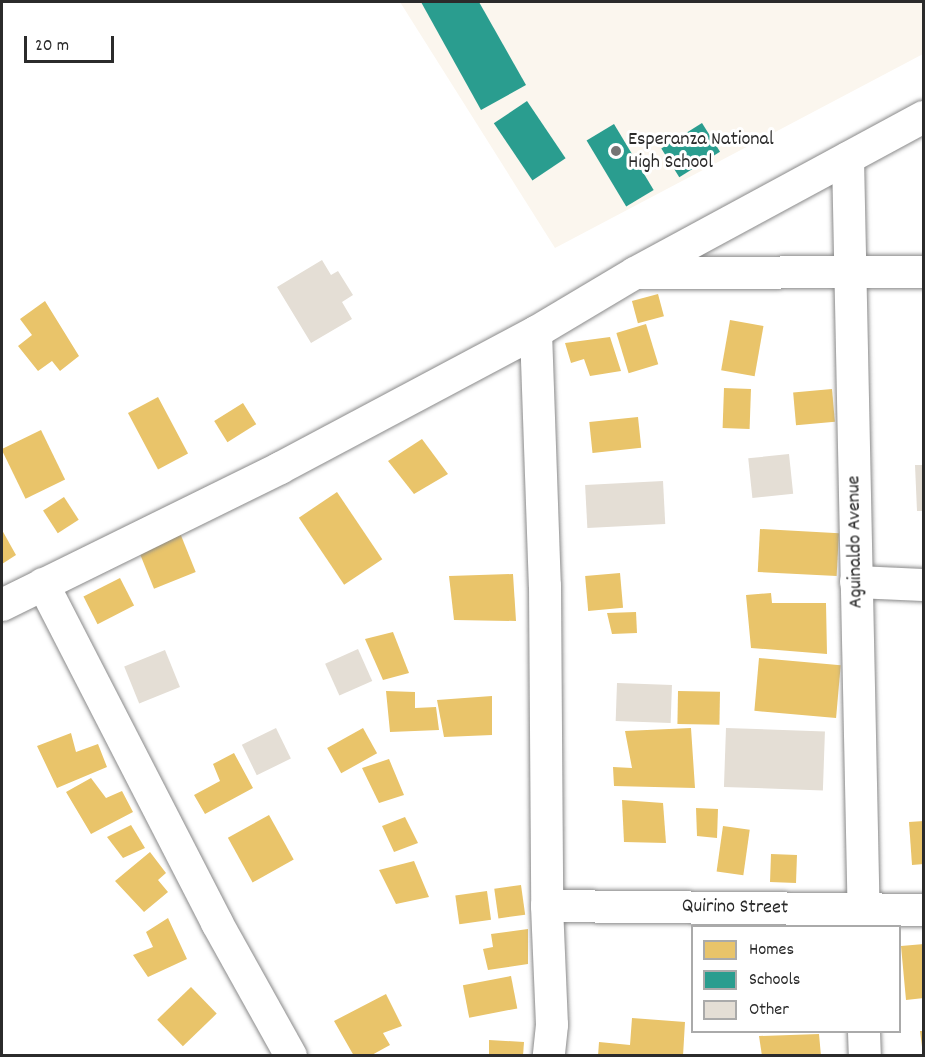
<!DOCTYPE html>
<html>
<head>
<meta charset="utf-8">
<style>
  body { margin:0 }
  #map { position:relative; width:925px; height:1057px; overflow:hidden; background:#fff; font-family:Dekko,sans-serif }
  div>[style] { position:absolute }
  .built>* { inset:0; background:#fbf6ee }
  .homes>* { inset:0; background:#e9c46a; transform-origin:0 0 }
  .schools>* { inset:0; background:#2a9d8f; transform-origin:0 0 }
  .building>* { inset:0; background:#e4ded5; transform-origin:0 0 }
  .roads { filter:drop-shadow(0 0 2px #8a8a8a) drop-shadow(0 0 2px #8a8a8a) }
  .street>* { height:32px; margin:-16px; padding:0 16px; transform-origin:16px; border-radius:16px; background:#fff }
  .dots>* { width:16px; height:16px; translate:-50% -50%; box-sizing:border-box; border:3px solid #fff; border-radius:50% }
  span { translate:-50% -50%; white-space:nowrap; text-align:center; line-height:1.15; -webkit-text-stroke:6px #fff; paint-order:stroke }
  .poi-label { font-size:20px; color:#2b2b2b }
  .left { translate:0 -50%; text-align:left }
  .street-label { font-size:20px; color:#2b2b2b }
  .frame { position:absolute; inset:0; border:3px solid #2b2b2b; pointer-events:none }
  .legend { position:absolute; left:691px; top:925px; width:210px; height:108px; box-sizing:border-box; background:#fff; border:2px solid #aaa; margin:0; padding:8px 10px; list-style:none; font-size:18px; color:#2b2b2b }
  .legend li { display:flex; align-items:center; gap:12px; height:30px }
  .legend b { width:30px; border:2px solid #aaa }
  .scale { position:absolute; left:24px; top:36px; width:90px; height:27px; box-sizing:border-box; border:3px solid #2b2b2b; border-top:0; padding-left:8px; font-size:18px; line-height:21px; white-space:nowrap; color:#2b2b2b; -webkit-text-stroke:4px #fff; paint-order:stroke }
</style>
</head>
<body>
<div id="map">
  <div class="built">
    <i style="clip-path:polygon(400px 2px,923px 2px,923px 54px,555px 248px)"></i>
  </div>
  <div class="homes">
    <i style="left:658px;top:294px;width:23px;height:27px;rotate:75deg"></i>
    <i style="clip-path:polygon(45px 301px,79px 356px,60px 371px,52px 361px,38px 371px,18px 346px,32px 335px,20px 319px)"></i>
    <i style="left:730px;top:320px;width:34px;height:51px;rotate:10deg"></i>
    <i style="left:646px;top:324px;width:42px;height:31px;rotate:73deg"></i>
    <i style="clip-path:polygon(610px 337px,621px 371px,590px 376px,584px 359px,571px 363px,565px 343px)"></i>
    <i style="left:724px;top:388px;width:27px;height:40px;rotate:2deg"></i>
    <i style="left:832px;top:389px;width:33px;height:39px;rotate:85deg"></i>
    <i style="left:158px;top:397px;width:64px;height:34px;rotate:62deg"></i>
    <i style="left:243px;top:403px;width:25px;height:34px;rotate:58deg"></i>
    <i style="left:638px;top:417px;width:31px;height:49px;rotate:84deg"></i>
    <i style="left:41px;top:430px;width:55px;height:44px;rotate:64deg"></i>
    <i style="clip-path:polygon(422px 439px,448px 474px,414px 494px,388px 461px)"></i>
    <i style="left:337px;top:492px;width:81px;height:46px;rotate:56deg"></i>
    <i style="left:64px;top:497px;width:27px;height:25px;rotate:57deg"></i>
    <i style="left:760px;top:529px;width:79px;height:43px;rotate:3deg"></i>
    <i style="clip-path:polygon(2px 530px,16px 555px,2px 564px)"></i>
    <i style="left:180px;top:533px;width:42px;height:45px;rotate:68deg"></i>
    <i style="left:620px;top:573px;width:35px;height:35px;rotate:85deg"></i>
    <i style="clip-path:polygon(513px 574px,516px 621px,454px 620px,449px 576px)"></i>
    <i style="left:120px;top:578px;width:31px;height:41px;rotate:63deg"></i>
    <i style="clip-path:polygon(771px 593px,772px 603px,826px 603px,827px 654px,751px 648px,746px 595px)"></i>
    <i style="clip-path:polygon(636px 612px,637px 633px,612px 634px,607px 613px)"></i>
    <i style="clip-path:polygon(393px 632px,409px 673px,383px 680px,365px 639px)"></i>
    <i style="left:759px;top:658px;width:82px;height:53px;rotate:5deg"></i>
    <i style="clip-path:polygon(386px 691px,415px 692px,415px 708px,436px 707px,439px 730px,390px 732px)"></i>
    <i style="left:678px;top:691px;width:42px;height:33px;rotate:1deg"></i>
    <i style="clip-path:polygon(492px 696px,492px 735px,444px 737px,437px 700px)"></i>
    <i style="left:363px;top:728px;width:29px;height:41px;rotate:61deg"></i>
    <i style="clip-path:polygon(691px 728px,695px 788px,614px 786px,613px 767px,632px 768px,625px 731px)"></i>
    <i style="clip-path:polygon(71px 733px,76px 752px,98px 744px,107px 767px,57px 788px,37px 746px)"></i>
    <i style="clip-path:polygon(234px 753px,253px 788px,205px 814px,194px 795px,220px 781px,213px 764px)"></i>
    <i style="clip-path:polygon(389px 759px,404px 795px,379px 803px,362px 768px)"></i>
    <i style="clip-path:polygon(91px 778px,106px 798px,122px 791px,133px 812px,91px 834px,66px 792px)"></i>
    <i style="clip-path:polygon(622px 800px,663px 803px,666px 843px,624px 842px)"></i>
    <i style="clip-path:polygon(696px 808px,718px 809px,717px 838px,697px 836px)"></i>
    <i style="left:269px;top:815px;width:51px;height:47px;rotate:61deg"></i>
    <i style="clip-path:polygon(405px 817px,418px 843px,394px 852px,382px 826px)"></i>
    <i style="clip-path:polygon(924px 821px,924px 864px,912px 865px,909px 822px)"></i>
    <i style="clip-path:polygon(131px 825px,145px 848px,123px 858px,107px 837px)"></i>
    <i style="left:723px;top:826px;width:27px;height:46px;rotate:8deg"></i>
    <i style="clip-path:polygon(150px 852px,166px 873px,158px 880px,168px 892px,144px 912px,115px 881px)"></i>
    <i style="left:771px;top:854px;width:26px;height:28px;rotate:2deg"></i>
    <i style="clip-path:polygon(414px 861px,429px 897px,396px 904px,379px 870px)"></i>
    <i style="left:521px;top:885px;width:30px;height:27px;rotate:82deg"></i>
    <i style="left:487px;top:891px;width:29px;height:32px;rotate:82deg"></i>
    <i style="clip-path:polygon(168px 918px,187px 959px,148px 977px,133px 955px,153px 947px,146px 932px)"></i>
    <i style="clip-path:polygon(528px 929px,528px 964px,488px 970px,483px 949px,493px 947px,491px 934px)"></i>
    <i style="clip-path:polygon(924px 944px,924px 998px,906px 1000px,901px 946px)"></i>
    <i style="left:511px;top:976px;width:33px;height:49px;rotate:79deg"></i>
    <i style="left:191px;top:987px;width:37px;height:47px;rotate:46deg"></i>
    <i style="clip-path:polygon(386px 994px,402px 1026px,383px 1033px,390px 1045px,370px 1056px,354px 1056px,334px 1021px)"></i>
    <i style="clip-path:polygon(632px 1018px,685px 1022px,683px 1056px,598px 1056px,599px 1042px,630px 1045px)"></i>
    <i style="clip-path:polygon(920px 1031px,924px 1031px,924px 1047px,922px 1047px)"></i>
    <i style="clip-path:polygon(819px 1034px,821px 1056px,762px 1056px,759px 1036px)"></i>
    <i style="clip-path:polygon(489px 1040px,524px 1042px,523px 1056px,489px 1056px)"></i>
  </div>
  <div class="schools">
    <i style="clip-path:polygon(421px 2px,479px 2px,526px 85px,481px 110px)"></i>
    <i style="left:527px;top:101px;width:69px;height:40px;rotate:56deg"></i>
    <i style="left:702px;top:123px;width:34px;height:48px;rotate:58deg"></i>
    <i style="left:614px;top:124px;width:77px;height:32px;rotate:59deg"></i>
  </div>
  <div class="building">
    <i style="clip-path:polygon(322px 260px,331px 275px,338px 271px,353px 295px,342px 302px,352px 319px,311px 343px,277px 287px)"></i>
    <i style="left:789px;top:454px;width:40px;height:41px;rotate:84deg"></i>
    <i style="clip-path:polygon(915px 465px,924px 465px,924px 511px,917px 511px)"></i>
    <i style="left:663px;top:481px;width:43px;height:78px;rotate:87deg"></i>
    <i style="left:358px;top:649px;width:35px;height:36px;rotate:66deg"></i>
    <i style="left:165px;top:650px;width:40px;height:44px;rotate:68deg"></i>
    <i style="left:617px;top:683px;width:55px;height:38px;rotate:2deg"></i>
    <i style="left:276px;top:728px;width:34px;height:38px;rotate:64deg"></i>
    <i style="left:726px;top:728px;width:99px;height:59px;rotate:2deg"></i>
  </div>
  <div class="roads">
    <div class="street">
      <i style="left:848px;top:158px;width:768px;rotate:88.81deg"></i>
      <i style="left:639px;top:273px;width:285px;rotate:-0.2deg"></i>
      <i style="left:536px;top:332px;width:254px;rotate:88deg"></i>
      <i style="left:545px;top:586px;width:320px;rotate:89.6deg"></i>
      <i style="left:547px;top:906px;width:119px;rotate:87.6deg"></i>
      <i style="left:552px;top:1025px;width:31px;rotate:96deg"></i>
      <i style="left:856px;top:582px;width:68px;rotate:2.5deg"></i>
      <i style="left:43px;top:584px;width:381px;rotate:62.8deg"></i>
      <i style="left:217px;top:923px;width:152px;rotate:60.9deg"></i>
      <i style="left:2px;top:605px;width:310px;rotate:-26.2deg"></i>
      <i style="left:280px;top:468px;width:290px;rotate:-28deg"></i>
      <i style="left:536px;top:332px;width:115px;rotate:-30.8deg"></i>
      <i style="left:635px;top:273px;width:328px;rotate:-28.4deg"></i>
      <i style="left:547px;top:906px;width:377px;rotate:0.6deg"></i>
      <i style="left:864px;top:1032px;width:24px;rotate:88deg"></i>
    </div>
  </div>
  <div class="dots">
    <i style="left:616px;top:151px;background:#757575"></i>
  </div>
  <div class="poi-label">
    <span class="left" style="left:628px;top:152px">Esperanza National<br>High School</span>
  </div>
  <div class="street-label">
    <span style="left:856px;top:542px;rotate:-91deg">Aguinaldo Avenue</span>
    <span style="left:735px;top:908px;rotate:1deg">Quirino Street</span>
  </div>
  <div class="frame"></div>
  <ul class="legend">
  <li><b style="height:16px;background:#e9c46a"></b>Homes</li>
  <li><b style="height:16px;background:#2a9d8f"></b>Schools</li>
  <li><b style="height:16px;background:#e4ded5"></b>Other</li>
  </ul>
  <div class="scale">20 m</div>
</div>
</body>
</html>
